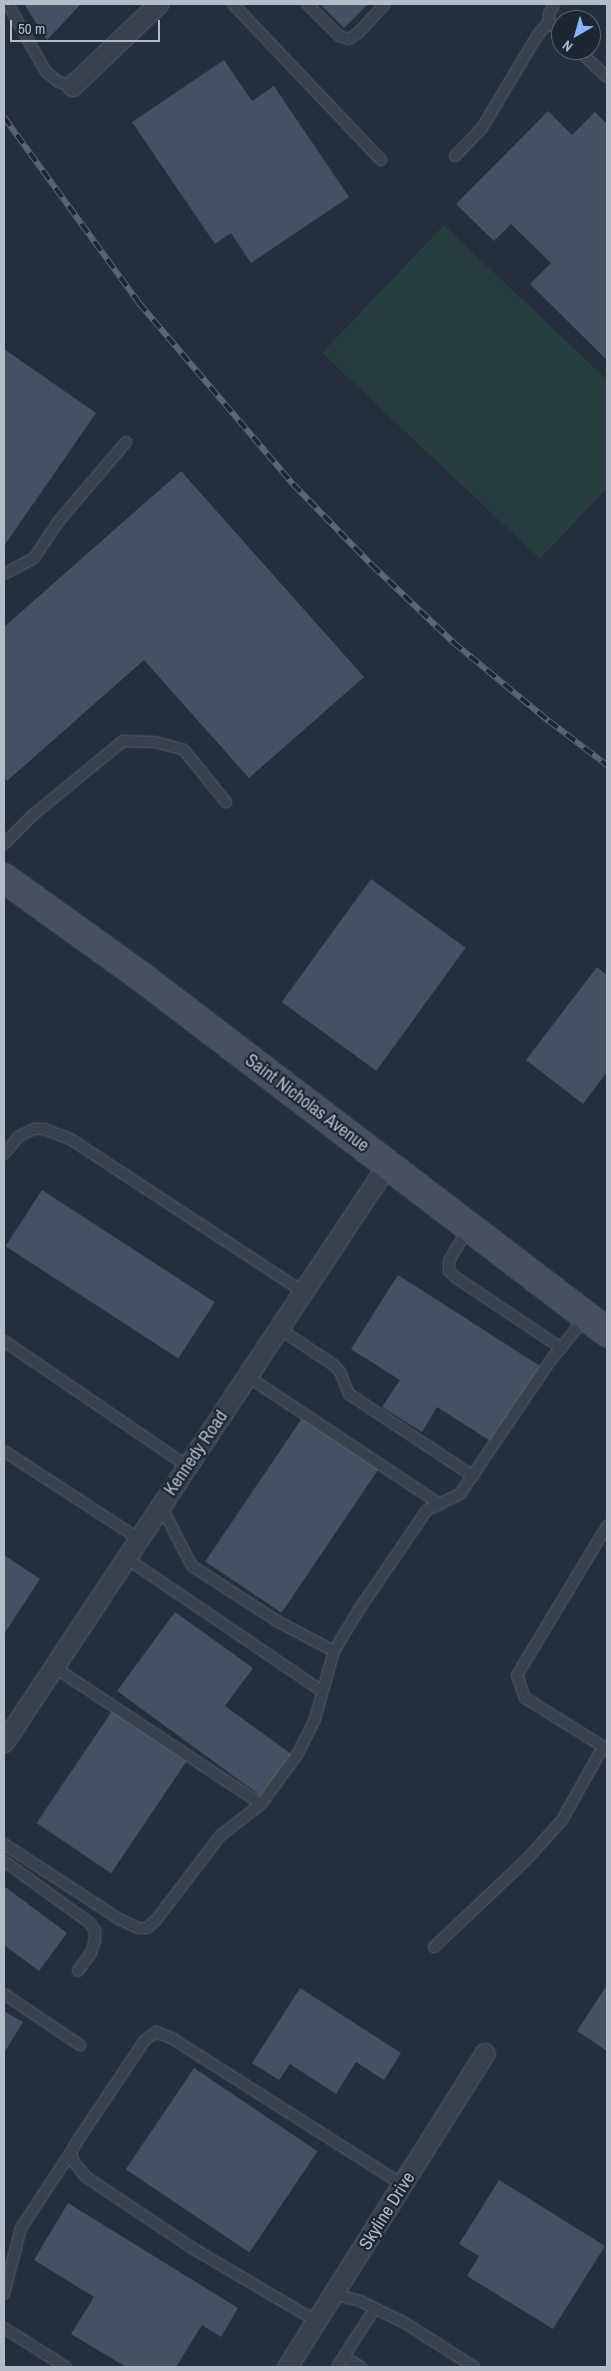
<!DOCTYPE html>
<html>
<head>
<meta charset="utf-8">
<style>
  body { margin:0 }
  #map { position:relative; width:611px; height:2371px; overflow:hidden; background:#242f3e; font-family:"Archivo Narrow",sans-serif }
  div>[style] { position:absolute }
  .green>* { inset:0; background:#263c3f }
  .building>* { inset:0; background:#455162; transform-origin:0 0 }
  .roads { filter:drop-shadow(0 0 1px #565f6c) drop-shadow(0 0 1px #565f6c) }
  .lane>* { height:10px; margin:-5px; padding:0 5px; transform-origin:5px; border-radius:5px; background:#38414e }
  .street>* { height:19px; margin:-9.5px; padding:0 9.5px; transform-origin:9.5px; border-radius:9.5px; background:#38414e }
  .secondary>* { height:28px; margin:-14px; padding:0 14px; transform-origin:14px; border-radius:14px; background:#465061 }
  .rail>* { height:5.5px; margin-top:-2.75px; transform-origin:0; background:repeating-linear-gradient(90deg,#1d2633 0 11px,#5a6575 0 22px); box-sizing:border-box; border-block:1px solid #5a6575 }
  span { translate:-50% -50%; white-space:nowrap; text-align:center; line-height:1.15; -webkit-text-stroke:4.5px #1d2633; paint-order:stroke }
  .street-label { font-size:18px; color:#b4bcc9 }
  .frame { position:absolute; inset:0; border:5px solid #b4bcc9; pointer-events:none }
  .north { position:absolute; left:551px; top:10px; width:50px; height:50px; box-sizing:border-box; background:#1d2633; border:1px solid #59626f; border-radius:50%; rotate:218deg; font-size:14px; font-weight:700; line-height:20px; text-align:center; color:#b4bcc9 }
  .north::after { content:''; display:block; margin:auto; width:18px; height:22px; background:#8ab4f8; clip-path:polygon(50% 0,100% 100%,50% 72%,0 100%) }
  .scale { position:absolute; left:10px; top:20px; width:150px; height:22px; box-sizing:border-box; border:2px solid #b4bcc9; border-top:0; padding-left:6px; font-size:15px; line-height:18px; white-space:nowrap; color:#b4bcc9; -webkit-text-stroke:4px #1d2633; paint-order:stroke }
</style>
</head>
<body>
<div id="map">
  <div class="green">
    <i style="clip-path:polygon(444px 225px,607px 380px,607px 488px,540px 559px,322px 353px)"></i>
  </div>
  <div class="building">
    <i style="clip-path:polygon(24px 4px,81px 4px,47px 40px)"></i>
    <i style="clip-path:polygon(320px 4px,368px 4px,344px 28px)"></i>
    <i style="clip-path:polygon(224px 60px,252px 101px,274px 86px,349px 197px,251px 263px,231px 233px,215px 244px,132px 122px)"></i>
    <i style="clip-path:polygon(548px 111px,572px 135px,595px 112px,607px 124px,607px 360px,530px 284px,551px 263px,511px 224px,494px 241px,456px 204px)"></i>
    <i style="clip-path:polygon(4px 349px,96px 413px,4px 546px)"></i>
    <i style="clip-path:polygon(181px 471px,364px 677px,249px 778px,144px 660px,7px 781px,4px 777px,4px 627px)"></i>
    <i style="left:371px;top:879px;width:117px;height:152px;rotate:36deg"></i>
    <i style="clip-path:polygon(597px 967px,607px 975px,607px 1072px,583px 1104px,526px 1060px)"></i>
    <i style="left:42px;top:1190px;width:206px;height:67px;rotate:33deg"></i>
    <i style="clip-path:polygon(398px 1275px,540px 1366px,492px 1442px,437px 1407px,422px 1432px,382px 1407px,400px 1380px,351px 1349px)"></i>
    <i style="left:302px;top:1418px;width:92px;height:173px;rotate:34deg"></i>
    <i style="clip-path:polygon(4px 1555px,40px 1579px,4px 1634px)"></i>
    <i style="clip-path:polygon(175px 1612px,253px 1668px,225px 1706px,291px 1754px,261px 1796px,117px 1691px)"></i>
    <i style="left:112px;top:1711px;width:90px;height:135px;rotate:34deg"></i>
    <i style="clip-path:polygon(4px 1886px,67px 1933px,39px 1971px,4px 1945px)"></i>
    <i style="clip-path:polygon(607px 1985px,607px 2051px,577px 2031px)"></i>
    <i style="clip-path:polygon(300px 1988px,401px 2053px,384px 2080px,356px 2062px,336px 2094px,290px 2064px,279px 2080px,252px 2063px)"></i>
    <i style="clip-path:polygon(4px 2011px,23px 2022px,4px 2053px)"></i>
    <i style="left:194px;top:2068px;width:149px;height:122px;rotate:34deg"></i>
    <i style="clip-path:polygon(499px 2180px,605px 2246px,553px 2329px,467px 2276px,479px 2256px,459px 2244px)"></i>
    <i style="clip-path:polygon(68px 2203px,238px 2308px,221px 2337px,202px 2325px,176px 2367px,126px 2367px,71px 2334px,94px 2297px,34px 2260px)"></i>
  </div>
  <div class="roads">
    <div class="lane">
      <i style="left:8px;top:4px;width:78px;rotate:60.8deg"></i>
      <i style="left:46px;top:72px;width:16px;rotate:38deg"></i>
      <i style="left:59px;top:82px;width:14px;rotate:17deg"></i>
      <i style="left:233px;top:4px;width:215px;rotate:46.5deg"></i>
      <i style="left:307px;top:4px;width:45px;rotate:45deg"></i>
      <i style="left:339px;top:36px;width:10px;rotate:17deg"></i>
      <i style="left:349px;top:39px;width:12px;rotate:-35deg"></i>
      <i style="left:359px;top:32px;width:38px;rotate:-47deg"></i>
      <i style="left:554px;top:4px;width:11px;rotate:117deg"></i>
      <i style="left:549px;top:14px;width:7px;rotate:90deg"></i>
      <i style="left:549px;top:21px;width:18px;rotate:47deg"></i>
      <i style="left:578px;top:50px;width:40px;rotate:43deg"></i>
      <i style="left:455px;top:156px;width:39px;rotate:-46deg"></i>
      <i style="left:482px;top:128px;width:107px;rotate:-59.1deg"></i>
      <i style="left:537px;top:36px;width:19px;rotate:-51deg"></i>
      <i style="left:4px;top:574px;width:34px;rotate:-28deg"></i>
      <i style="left:34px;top:558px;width:43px;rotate:-56.3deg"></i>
      <i style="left:58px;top:522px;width:105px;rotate:-49.6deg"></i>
      <i style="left:4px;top:844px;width:41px;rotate:-45deg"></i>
      <i style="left:33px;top:815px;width:117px;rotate:-39.4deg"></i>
      <i style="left:123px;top:741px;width:32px;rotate:2deg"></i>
      <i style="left:155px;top:742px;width:30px;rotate:15deg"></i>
      <i style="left:184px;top:750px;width:67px;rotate:51.1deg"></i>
      <i style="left:4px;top:1154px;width:23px;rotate:-50deg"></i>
      <i style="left:19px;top:1136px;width:17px;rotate:-25deg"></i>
      <i style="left:34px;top:1129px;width:10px"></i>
      <i style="left:44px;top:1129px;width:30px;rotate:21deg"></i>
      <i style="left:72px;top:1140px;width:277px;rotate:33.3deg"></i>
      <i style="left:468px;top:1228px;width:38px;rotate:120deg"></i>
      <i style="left:449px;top:1261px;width:10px;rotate:90deg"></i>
      <i style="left:449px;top:1271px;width:8px;rotate:45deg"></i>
      <i style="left:455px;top:1277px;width:128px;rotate:33.8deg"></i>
      <i style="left:278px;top:1328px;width:67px;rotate:33.5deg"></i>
      <i style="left:334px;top:1365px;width:9px;rotate:49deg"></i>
      <i style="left:340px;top:1372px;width:24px;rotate:68deg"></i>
      <i style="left:349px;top:1394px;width:149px;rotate:33.5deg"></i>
      <i style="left:4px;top:1341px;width:222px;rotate:34.3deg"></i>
      <i style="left:247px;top:1376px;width:232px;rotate:33.6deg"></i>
      <i style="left:4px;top:1451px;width:161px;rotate:33.1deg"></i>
      <i style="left:161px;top:1506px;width:68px;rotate:62.7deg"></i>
      <i style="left:192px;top:1566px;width:101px;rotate:32.9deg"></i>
      <i style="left:277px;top:1621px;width:64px;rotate:27.8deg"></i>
      <i style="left:607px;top:1526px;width:174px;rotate:121.1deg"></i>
      <i style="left:517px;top:1675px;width:24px;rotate:71deg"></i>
      <i style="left:525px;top:1698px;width:97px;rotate:31.9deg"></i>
      <i style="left:126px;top:1558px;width:237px;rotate:34.2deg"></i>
      <i style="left:54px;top:1667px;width:248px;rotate:33.5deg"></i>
      <i style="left:4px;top:1844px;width:137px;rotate:33.1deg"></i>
      <i style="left:119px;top:1919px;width:21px;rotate:25deg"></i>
      <i style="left:138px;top:1928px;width:9px"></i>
      <i style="left:147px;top:1928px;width:12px;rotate:-42deg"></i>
      <i style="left:156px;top:1920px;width:106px;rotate:-52.7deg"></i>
      <i style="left:220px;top:1836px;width:52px;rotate:-38deg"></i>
      <i style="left:261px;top:1804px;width:61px;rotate:-53.7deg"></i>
      <i style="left:297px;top:1755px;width:40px;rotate:-63.4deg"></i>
      <i style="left:315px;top:1719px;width:71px;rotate:-74.4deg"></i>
      <i style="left:334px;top:1651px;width:47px;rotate:-59deg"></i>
      <i style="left:358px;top:1611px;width:122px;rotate:-55.7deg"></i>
      <i style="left:427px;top:1510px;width:37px;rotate:-26deg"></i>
      <i style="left:460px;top:1494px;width:161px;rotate:-55.9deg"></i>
      <i style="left:550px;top:1361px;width:57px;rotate:-50.7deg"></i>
      <i style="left:4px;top:1861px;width:106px;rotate:35.8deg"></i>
      <i style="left:90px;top:1923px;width:9px;rotate:54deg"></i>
      <i style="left:95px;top:1930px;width:10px;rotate:90deg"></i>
      <i style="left:95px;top:1940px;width:14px;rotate:107deg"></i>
      <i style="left:91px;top:1953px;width:22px;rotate:126deg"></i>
      <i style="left:434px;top:1947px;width:129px;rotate:-43.4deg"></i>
      <i style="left:528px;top:1858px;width:51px;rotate:-48.2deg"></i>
      <i style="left:562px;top:1820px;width:84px;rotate:-60.7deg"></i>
      <i style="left:4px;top:1994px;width:92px;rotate:33.9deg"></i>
      <i style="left:4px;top:2294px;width:68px;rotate:-75.6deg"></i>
      <i style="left:21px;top:2228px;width:91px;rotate:-56.7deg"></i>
      <i style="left:334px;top:2294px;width:27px;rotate:15deg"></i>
      <i style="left:360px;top:2301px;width:50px;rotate:26.1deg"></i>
      <i style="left:405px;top:2323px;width:82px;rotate:32.5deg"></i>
      <i style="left:316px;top:2321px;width:142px;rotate:-149.5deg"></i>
      <i style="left:194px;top:2249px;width:130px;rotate:-146.3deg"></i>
      <i style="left:86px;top:2177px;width:21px;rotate:-129deg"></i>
      <i style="left:73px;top:2161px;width:9px;rotate:-103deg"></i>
      <i style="left:71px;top:2152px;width:14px;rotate:-60deg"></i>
      <i style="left:78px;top:2140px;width:120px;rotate:-56.2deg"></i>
      <i style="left:145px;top:2040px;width:14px;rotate:-36deg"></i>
      <i style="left:156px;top:2032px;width:18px;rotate:22deg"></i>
      <i style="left:173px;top:2039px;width:272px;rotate:32.4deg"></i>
      <i style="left:4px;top:2328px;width:73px;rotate:32.2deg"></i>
      <i style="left:344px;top:2357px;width:20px;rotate:30deg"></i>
      <i style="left:337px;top:2367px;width:70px;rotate:-57.2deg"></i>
    </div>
    <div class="street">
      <i style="left:72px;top:86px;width:119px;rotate:-43.6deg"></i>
      <i style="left:4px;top:1742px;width:693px;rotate:-56.42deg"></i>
      <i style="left:287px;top:2367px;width:371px;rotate:-57.8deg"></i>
    </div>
    <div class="secondary">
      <i style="left:4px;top:878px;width:166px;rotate:35.7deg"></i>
      <i style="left:139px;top:975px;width:589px;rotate:37.34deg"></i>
    </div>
  </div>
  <div class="rail">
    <i style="left:4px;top:117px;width:230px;rotate:54deg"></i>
    <i style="left:139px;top:303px;width:238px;rotate:49.6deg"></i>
    <i style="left:293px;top:484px;width:113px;rotate:45.7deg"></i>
    <i style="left:372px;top:565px;width:112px;rotate:43.5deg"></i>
    <i style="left:453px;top:642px;width:124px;rotate:39.5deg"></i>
    <i style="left:549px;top:721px;width:73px;rotate:37.2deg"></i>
  </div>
  <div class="street-label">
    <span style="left:307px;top:1103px;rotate:37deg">Saint Nicholas Avenue</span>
    <span style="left:196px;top:1453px;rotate:-56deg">Kennedy Road</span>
    <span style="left:387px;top:2211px;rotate:-58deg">Skyline Drive</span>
  </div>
  <div class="frame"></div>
  <div class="north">N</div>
  <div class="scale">50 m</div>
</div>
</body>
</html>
